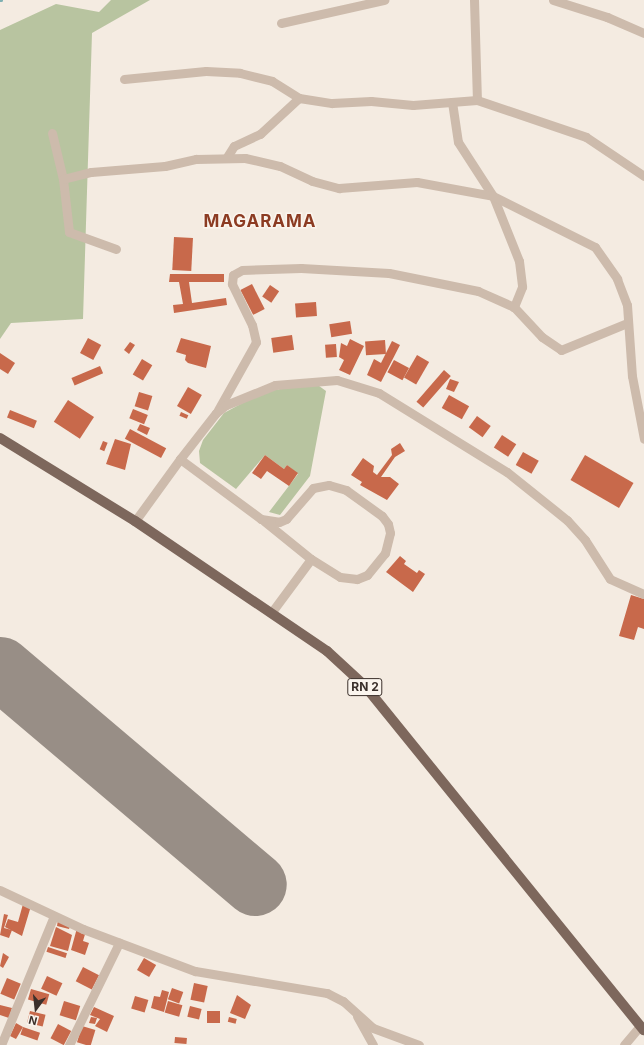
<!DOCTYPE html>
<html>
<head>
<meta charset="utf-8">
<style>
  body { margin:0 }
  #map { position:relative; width:644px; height:1045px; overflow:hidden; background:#f4ebe1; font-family:Inter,sans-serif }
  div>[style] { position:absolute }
  .green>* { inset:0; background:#b8c4a0 }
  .stream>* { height:3px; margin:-1.5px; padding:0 1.5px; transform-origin:1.5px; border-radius:1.5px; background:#7fb0b2 }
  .runway>* { height:63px; margin:-31.5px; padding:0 31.5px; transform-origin:31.5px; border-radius:31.5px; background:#988e86 }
  .building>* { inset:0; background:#c8694b; transform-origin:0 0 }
  .minor>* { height:9px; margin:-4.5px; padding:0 4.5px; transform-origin:4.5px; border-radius:4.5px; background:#cdbbac }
  .primary>* { height:10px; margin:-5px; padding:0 5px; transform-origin:5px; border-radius:5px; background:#7d675c }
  span { translate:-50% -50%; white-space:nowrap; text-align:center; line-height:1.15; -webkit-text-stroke:3px #fbf5ee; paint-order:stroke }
  .shield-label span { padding:1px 3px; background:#fbf5ee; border:1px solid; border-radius:3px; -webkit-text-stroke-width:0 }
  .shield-label { font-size:12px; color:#3b302b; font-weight:700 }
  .district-label { font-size:17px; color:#8c3b22; font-weight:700; letter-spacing:1px }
  .north { position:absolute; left:16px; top:989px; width:40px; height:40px; -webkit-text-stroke:3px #fbf5ee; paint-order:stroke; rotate:195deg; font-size:11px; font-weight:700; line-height:16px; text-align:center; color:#3b302b }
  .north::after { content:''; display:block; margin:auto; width:14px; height:18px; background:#3b302b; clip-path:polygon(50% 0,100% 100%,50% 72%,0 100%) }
</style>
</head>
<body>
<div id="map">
  <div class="green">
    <i style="clip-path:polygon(111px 0,150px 0,92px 33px,83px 319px,11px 323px,0 339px,0 30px,56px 4px,99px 12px)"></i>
    <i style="clip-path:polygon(315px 383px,326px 391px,310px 476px,280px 515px,269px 512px,298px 474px,287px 465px,284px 469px,265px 455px,236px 489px,200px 463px,199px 451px,203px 440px,224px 413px,263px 392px)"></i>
  </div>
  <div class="stream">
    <i style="left:0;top:0;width:1px"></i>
  </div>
  <div class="runway">
    <i style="left:0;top:668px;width:334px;rotate:40.3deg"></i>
  </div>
  <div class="building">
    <i style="left:174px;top:237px;width:19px;height:33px;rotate:3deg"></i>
    <i style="clip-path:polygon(170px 274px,224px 274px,224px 282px,189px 282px,192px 303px,226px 298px,227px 305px,174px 313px,173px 305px,183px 304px,179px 282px,169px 282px)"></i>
    <i style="left:252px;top:284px;width:28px;height:13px;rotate:63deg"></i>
    <i style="left:270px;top:285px;width:11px;height:14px;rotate:34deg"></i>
    <i style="left:316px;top:302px;width:14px;height:21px;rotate:86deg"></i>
    <i style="left:350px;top:321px;width:13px;height:21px;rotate:81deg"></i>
    <i style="left:292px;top:335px;width:15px;height:21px;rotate:82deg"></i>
    <i style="left:88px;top:338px;width:15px;height:17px;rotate:28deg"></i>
    <i style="clip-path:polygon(181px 338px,211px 346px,206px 368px,188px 363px,185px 360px,186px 355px,176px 352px)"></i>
    <i style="clip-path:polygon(350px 339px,364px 346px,350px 375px,339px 370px,344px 360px,339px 357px,341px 343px,347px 346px)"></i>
    <i style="left:385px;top:340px;width:14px;height:20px;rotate:86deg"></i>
    <i style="clip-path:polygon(392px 341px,400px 345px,381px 382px,367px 375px,374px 359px,381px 363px)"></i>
    <i style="clip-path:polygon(130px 342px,135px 345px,129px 354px,124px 350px)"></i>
    <i style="left:336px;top:344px;width:13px;height:11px;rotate:86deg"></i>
    <i style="clip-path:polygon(0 353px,15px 363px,8px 374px,0 369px)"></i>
    <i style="left:417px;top:355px;width:14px;height:26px;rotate:30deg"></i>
    <i style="left:142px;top:359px;width:12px;height:18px;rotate:31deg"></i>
    <i style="left:394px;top:360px;width:17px;height:14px;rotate:28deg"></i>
    <i style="left:100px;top:366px;width:8px;height:31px;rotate:67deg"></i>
    <i style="left:444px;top:370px;width:9px;height:42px;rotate:41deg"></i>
    <i style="clip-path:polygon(450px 379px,459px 382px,454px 392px,446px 389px)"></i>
    <i style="left:188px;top:387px;width:16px;height:22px;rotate:30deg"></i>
    <i style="left:139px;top:392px;width:14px;height:15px;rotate:17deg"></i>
    <i style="left:449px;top:395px;width:23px;height:15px;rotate:29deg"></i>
    <i style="left:68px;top:400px;width:31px;height:26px;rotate:33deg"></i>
    <i style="left:133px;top:409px;width:16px;height:10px;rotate:22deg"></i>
    <i style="left:10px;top:410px;width:29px;height:8px;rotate:22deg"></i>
    <i style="left:181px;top:412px;width:8px;height:4px;rotate:23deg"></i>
    <i style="left:477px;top:416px;width:17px;height:14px;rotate:36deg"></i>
    <i style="clip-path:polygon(140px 424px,150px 428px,147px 435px,137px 430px)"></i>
    <i style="left:130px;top:429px;width:41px;height:11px;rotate:28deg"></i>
    <i style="left:502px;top:435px;width:17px;height:15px;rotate:33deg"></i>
    <i style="clip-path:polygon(115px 439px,131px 444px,125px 470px,106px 464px)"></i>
    <i style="left:103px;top:441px;width:5px;height:9px;rotate:22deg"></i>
    <i style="clip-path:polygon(400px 443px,405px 451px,395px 457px,381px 477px,390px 477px,399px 484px,387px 500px,360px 485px,362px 482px,351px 475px,363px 458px,374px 466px,373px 472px,377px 475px,392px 455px,391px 449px)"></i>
    <i style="left:523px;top:452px;width:18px;height:15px;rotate:29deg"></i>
    <i style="clip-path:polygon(265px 455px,284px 469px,287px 465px,298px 473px,289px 486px,267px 471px,261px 479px,252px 473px)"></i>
    <i style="left:585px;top:455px;width:56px;height:29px;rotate:30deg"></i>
    <i style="clip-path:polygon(400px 556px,406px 561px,404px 564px,417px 573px,419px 570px,425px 574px,413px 592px,386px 572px)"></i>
    <i style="clip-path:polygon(631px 595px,644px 599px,644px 629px,638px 627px,634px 640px,619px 636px)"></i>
    <i style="clip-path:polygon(23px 904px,31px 906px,22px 936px,5px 927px,8px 919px,18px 922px)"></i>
    <i style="clip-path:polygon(4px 914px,8px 915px,4px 928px,12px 930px,9px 938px,0 935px)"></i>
    <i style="clip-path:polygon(58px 920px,71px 924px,69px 929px,57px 926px)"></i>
    <i style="clip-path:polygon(56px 927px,72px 935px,68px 951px,50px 946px)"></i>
    <i style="clip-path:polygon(77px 928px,86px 931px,83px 941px,89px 943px,85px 955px,71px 950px)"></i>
    <i style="left:48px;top:947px;width:20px;height:5px;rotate:18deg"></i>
    <i style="clip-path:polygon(3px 953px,9px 957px,3px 968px,0 966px)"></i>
    <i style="left:144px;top:958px;width:14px;height:14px;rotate:30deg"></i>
    <i style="left:83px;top:967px;width:18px;height:16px;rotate:27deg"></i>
    <i style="left:47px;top:976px;width:17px;height:14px;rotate:25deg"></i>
    <i style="left:7px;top:978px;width:15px;height:17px;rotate:23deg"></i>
    <i style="left:194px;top:983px;width:14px;height:17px;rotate:12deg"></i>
    <i style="left:172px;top:988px;width:12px;height:12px;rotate:20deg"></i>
    <i style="left:31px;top:989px;width:19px;height:11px;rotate:16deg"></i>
    <i style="clip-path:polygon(162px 990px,169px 992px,164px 1012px,151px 1008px,154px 996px,160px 997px)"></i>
    <i style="clip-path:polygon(237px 995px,251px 1005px,245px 1019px,230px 1013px)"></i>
    <i style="left:135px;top:996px;width:14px;height:13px;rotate:17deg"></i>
    <i style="left:64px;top:1001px;width:17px;height:15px;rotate:17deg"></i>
    <i style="left:168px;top:1001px;width:15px;height:12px;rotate:16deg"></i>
    <i style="clip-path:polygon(0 1005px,12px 1008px,9px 1018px,0 1015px)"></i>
    <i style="left:190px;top:1006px;width:12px;height:11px;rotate:14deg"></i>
    <i style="clip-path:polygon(94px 1007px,114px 1016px,107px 1032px,95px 1026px,100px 1019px,90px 1015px)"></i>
    <i style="left:30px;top:1011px;width:16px;height:12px;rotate:14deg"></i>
    <i style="left:207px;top:1011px;width:13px;height:12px"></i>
    <i style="clip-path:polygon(91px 1017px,97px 1018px,95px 1024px,89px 1023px)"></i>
    <i style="left:229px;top:1017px;width:8px;height:5px;rotate:14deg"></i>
    <i style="clip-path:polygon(16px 1023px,23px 1027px,16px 1039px,10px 1036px)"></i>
    <i style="left:58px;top:1024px;width:15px;height:16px;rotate:28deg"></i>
    <i style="left:82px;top:1026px;width:14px;height:17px;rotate:17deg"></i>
    <i style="left:23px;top:1027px;width:18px;height:8px;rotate:19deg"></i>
    <i style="left:175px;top:1037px;width:12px;height:6px;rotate:5deg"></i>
  </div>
  <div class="minor">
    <i style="left:474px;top:0;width:100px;rotate:88.3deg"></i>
    <i style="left:553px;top:0;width:57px;rotate:17.5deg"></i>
    <i style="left:607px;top:17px;width:40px;rotate:23.4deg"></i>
    <i style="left:281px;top:23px;width:106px;rotate:-12.6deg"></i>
    <i style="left:124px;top:79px;width:82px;rotate:-5.6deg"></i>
    <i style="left:206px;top:71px;width:34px;rotate:3deg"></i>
    <i style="left:240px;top:73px;width:33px;rotate:14deg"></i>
    <i style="left:272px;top:81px;width:32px;rotate:32deg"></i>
    <i style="left:299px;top:98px;width:33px;rotate:9deg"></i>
    <i style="left:332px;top:103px;width:39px;rotate:-3deg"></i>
    <i style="left:371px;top:101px;width:42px;rotate:5.4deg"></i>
    <i style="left:413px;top:105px;width:64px;rotate:-4.5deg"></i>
    <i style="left:477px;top:100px;width:115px;rotate:18.7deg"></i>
    <i style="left:586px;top:137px;width:70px;rotate:33.9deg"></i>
    <i style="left:452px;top:102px;width:40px;rotate:81.5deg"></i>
    <i style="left:458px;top:142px;width:64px;rotate:57.1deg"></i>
    <i style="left:493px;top:196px;width:70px;rotate:68.2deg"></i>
    <i style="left:519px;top:261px;width:26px;rotate:83deg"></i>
    <i style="left:522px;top:287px;width:22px;rotate:112deg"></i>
    <i style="left:52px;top:133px;width:47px;rotate:76.6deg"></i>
    <i style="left:63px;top:179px;width:53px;rotate:83.5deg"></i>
    <i style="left:69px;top:232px;width:50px;rotate:19.9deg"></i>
    <i style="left:227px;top:157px;width:13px;rotate:-58deg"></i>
    <i style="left:234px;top:146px;width:29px;rotate:-25deg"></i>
    <i style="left:260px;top:134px;width:53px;rotate:-42.7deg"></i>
    <i style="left:63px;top:179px;width:29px;rotate:-14deg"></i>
    <i style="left:91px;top:172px;width:74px;rotate:-4.6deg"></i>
    <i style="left:165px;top:166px;width:32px;rotate:-13deg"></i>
    <i style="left:196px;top:159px;width:49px;rotate:-1.2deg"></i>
    <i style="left:245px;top:158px;width:36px;rotate:13deg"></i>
    <i style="left:280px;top:166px;width:35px;rotate:25deg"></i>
    <i style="left:312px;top:181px;width:28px;rotate:15deg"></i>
    <i style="left:339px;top:188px;width:78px;rotate:-4.4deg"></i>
    <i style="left:417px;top:182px;width:77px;rotate:10.4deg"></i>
    <i style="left:493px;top:196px;width:114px;rotate:26.6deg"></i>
    <i style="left:595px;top:247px;width:39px;rotate:55deg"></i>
    <i style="left:617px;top:279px;width:28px;rotate:69deg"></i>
    <i style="left:627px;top:305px;width:71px;rotate:86deg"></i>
    <i style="left:632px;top:376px;width:64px;rotate:79.2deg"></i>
    <i style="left:218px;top:410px;width:78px;rotate:-60.8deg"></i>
    <i style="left:256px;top:342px;width:17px;rotate:-103deg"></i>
    <i style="left:252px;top:325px;width:46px;rotate:-116deg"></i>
    <i style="left:232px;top:284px;width:9px;rotate:-84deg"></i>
    <i style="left:233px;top:275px;width:10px;rotate:-29deg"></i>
    <i style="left:242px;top:270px;width:59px;rotate:-1.9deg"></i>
    <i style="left:301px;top:268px;width:88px;rotate:3.3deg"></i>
    <i style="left:389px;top:273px;width:91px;rotate:11.4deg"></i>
    <i style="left:478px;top:291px;width:39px;rotate:24deg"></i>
    <i style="left:514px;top:307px;width:41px;rotate:47deg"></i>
    <i style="left:542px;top:337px;width:23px;rotate:34deg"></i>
    <i style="left:561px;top:350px;width:71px;rotate:-22.2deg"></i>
    <i style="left:180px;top:459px;width:101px;rotate:36.5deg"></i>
    <i style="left:261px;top:519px;width:18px;rotate:9deg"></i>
    <i style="left:279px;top:522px;width:8px;rotate:-23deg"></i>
    <i style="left:286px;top:519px;width:41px;rotate:-48.9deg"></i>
    <i style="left:313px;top:488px;width:16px;rotate:-11deg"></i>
    <i style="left:329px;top:485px;width:18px;rotate:16deg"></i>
    <i style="left:346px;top:490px;width:44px;rotate:35.8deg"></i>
    <i style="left:382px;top:516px;width:10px;rotate:53deg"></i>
    <i style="left:388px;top:524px;width:9px;rotate:77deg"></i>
    <i style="left:390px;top:533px;width:21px;rotate:104deg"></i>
    <i style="left:385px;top:553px;width:28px;rotate:129deg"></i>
    <i style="left:367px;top:575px;width:11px;rotate:158deg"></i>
    <i style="left:357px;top:579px;width:17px;rotate:-173deg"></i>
    <i style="left:340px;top:577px;width:34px;rotate:-148deg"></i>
    <i style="left:311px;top:559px;width:67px;rotate:126.5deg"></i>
    <i style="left:135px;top:521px;width:77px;rotate:-54deg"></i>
    <i style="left:180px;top:459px;width:58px;rotate:-52deg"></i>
    <i style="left:216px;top:413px;width:13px;rotate:-39deg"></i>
    <i style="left:226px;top:405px;width:53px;rotate:-22.2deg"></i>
    <i style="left:275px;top:385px;width:62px;rotate:-4.6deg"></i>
    <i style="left:337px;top:380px;width:44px;rotate:17.2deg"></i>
    <i style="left:379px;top:393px;width:150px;rotate:31.7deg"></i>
    <i style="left:507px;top:472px;width:77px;rotate:38.7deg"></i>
    <i style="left:567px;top:520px;width:27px;rotate:48deg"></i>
    <i style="left:585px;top:540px;width:46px;rotate:57.3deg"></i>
    <i style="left:610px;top:579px;width:37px;rotate:24deg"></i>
    <i style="left:264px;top:521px;width:60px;rotate:39deg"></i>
    <i style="left:0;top:890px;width:92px;rotate:25.2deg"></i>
    <i style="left:83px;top:929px;width:120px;rotate:20.6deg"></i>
    <i style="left:195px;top:971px;width:134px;rotate:9.5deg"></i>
    <i style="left:327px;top:993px;width:18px;rotate:27deg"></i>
    <i style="left:343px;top:1001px;width:40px;rotate:42deg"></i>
    <i style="left:373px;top:1028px;width:49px;rotate:20.3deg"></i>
    <i style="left:357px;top:1016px;width:33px;rotate:61deg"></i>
    <i style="left:1px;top:1045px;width:139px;rotate:-67.7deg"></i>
    <i style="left:69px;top:1045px;width:114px;rotate:-63.9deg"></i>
    <i style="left:624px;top:1045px;width:25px;rotate:-50deg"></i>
  </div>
  <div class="primary">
    <i style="left:0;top:438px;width:158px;rotate:31.6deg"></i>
    <i style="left:135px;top:521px;width:232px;rotate:34.1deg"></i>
    <i style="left:327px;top:651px;width:52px;rotate:42.6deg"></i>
    <i style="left:365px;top:686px;width:443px;rotate:51deg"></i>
  </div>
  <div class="shield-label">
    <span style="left:365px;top:687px">RN 2</span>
  </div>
  <div class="district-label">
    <span style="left:260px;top:222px">MAGARAMA</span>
  </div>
  <div class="north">N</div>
</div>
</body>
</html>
